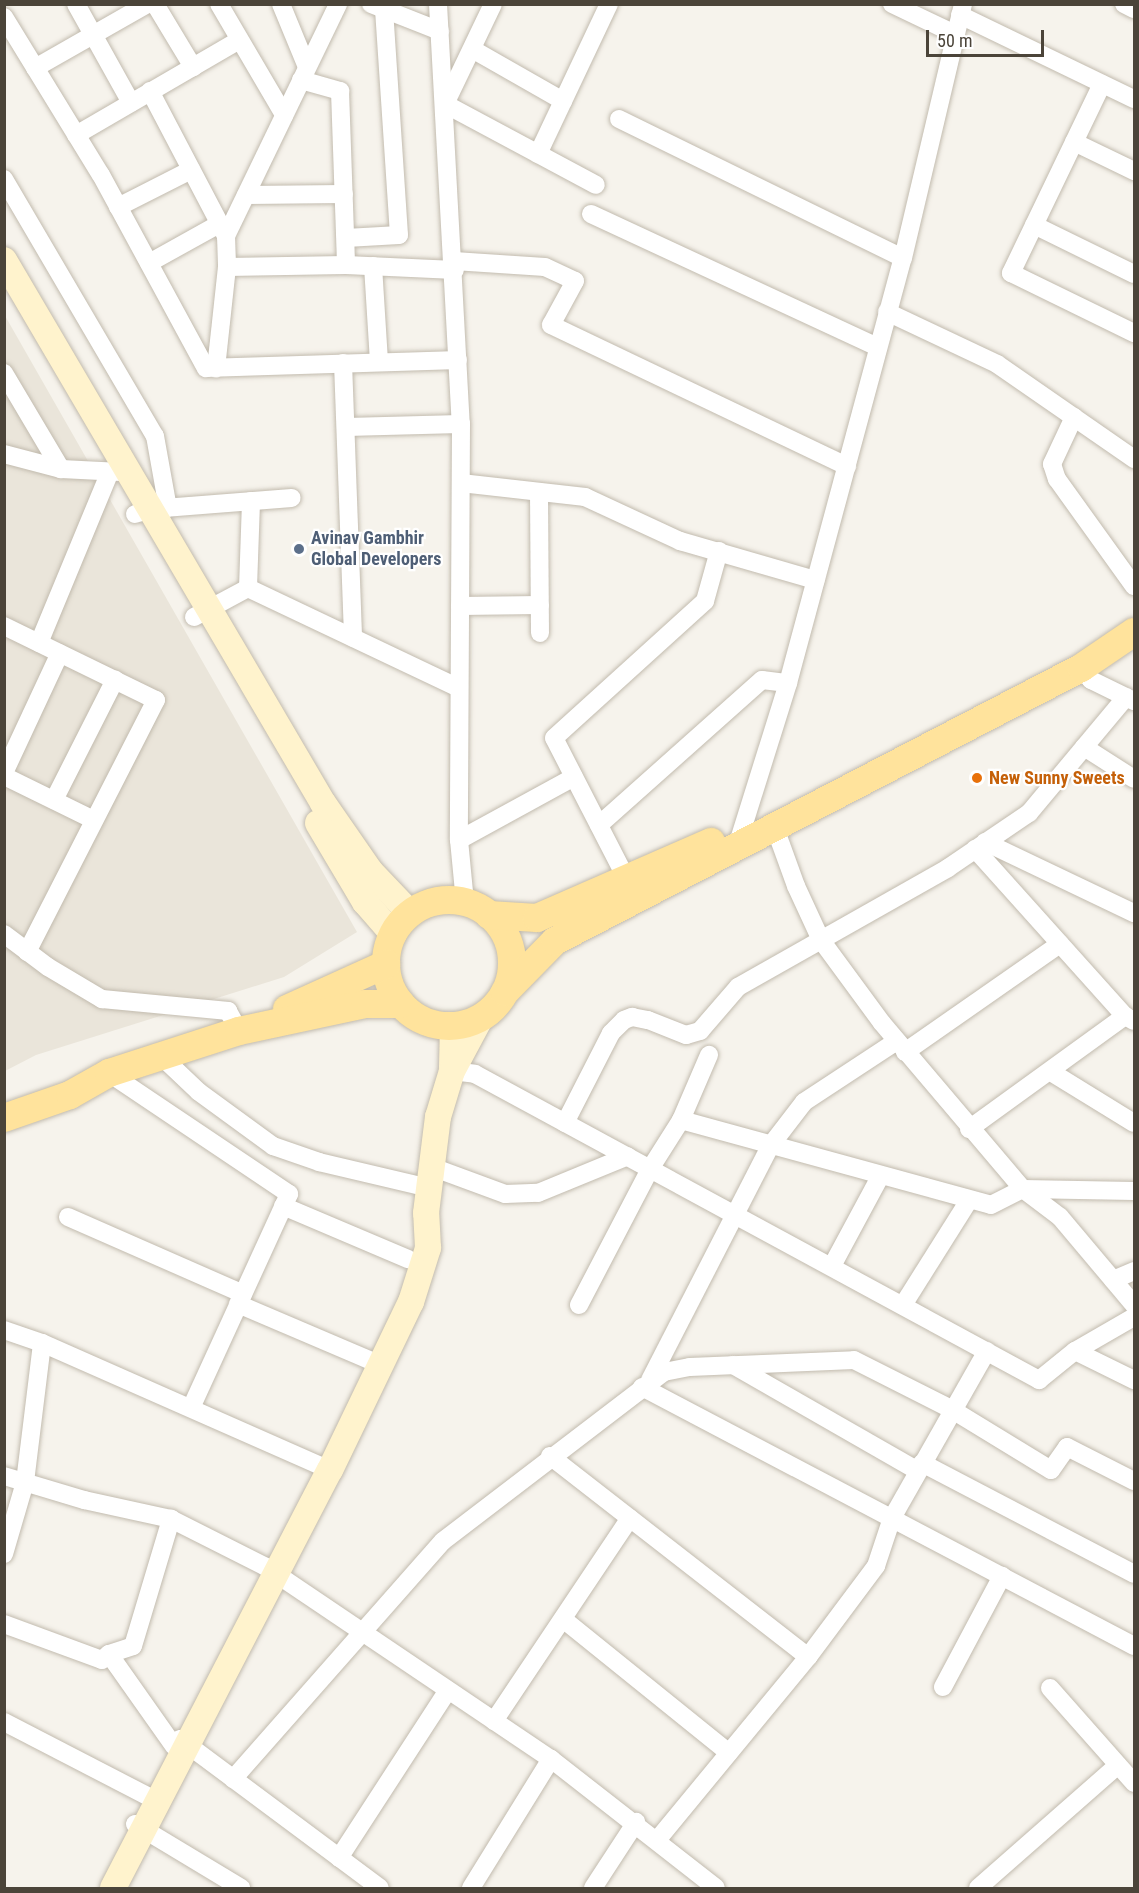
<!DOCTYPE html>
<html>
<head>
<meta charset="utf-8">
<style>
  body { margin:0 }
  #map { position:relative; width:1139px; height:1893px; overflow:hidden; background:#f6f3ec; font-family:"Roboto Condensed",sans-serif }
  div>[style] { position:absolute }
  .residential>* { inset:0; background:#eae5da }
  .roads { filter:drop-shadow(0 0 2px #c2bbae) drop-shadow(0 0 2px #c2bbae) }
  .street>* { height:18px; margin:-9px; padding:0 9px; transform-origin:9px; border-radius:9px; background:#fff }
  .secondary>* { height:26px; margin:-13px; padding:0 13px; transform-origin:13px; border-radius:13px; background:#fff3cd }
  .primary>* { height:28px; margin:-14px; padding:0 14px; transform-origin:14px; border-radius:14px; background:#ffe39c }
  .primary>.ring { margin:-14px; padding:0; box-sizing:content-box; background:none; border:28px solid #ffe39c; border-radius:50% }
  .dots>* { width:16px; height:16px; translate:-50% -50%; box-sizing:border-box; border:3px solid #fff; border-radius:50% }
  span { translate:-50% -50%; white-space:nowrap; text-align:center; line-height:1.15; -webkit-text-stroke:4.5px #fff; paint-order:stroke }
  .service-label { font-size:18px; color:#4e5e75; font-weight:700 }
  .left { translate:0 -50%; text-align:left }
  .food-label { font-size:18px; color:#c56008; font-weight:700 }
  .frame { position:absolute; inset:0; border:6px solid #4b4439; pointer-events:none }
  .scale { position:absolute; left:926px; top:30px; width:118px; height:27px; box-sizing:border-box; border:3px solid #4b4439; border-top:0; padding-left:8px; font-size:18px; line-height:21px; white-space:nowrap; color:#4b4439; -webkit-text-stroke:4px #fff; paint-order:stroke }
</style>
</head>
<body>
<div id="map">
  <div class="residential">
    <i style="clip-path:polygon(4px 314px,357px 932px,284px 977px,36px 1055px,5px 1071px)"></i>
  </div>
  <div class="roads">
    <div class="street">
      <i style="left:76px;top:4px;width:113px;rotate:60.9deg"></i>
      <i style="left:155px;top:4px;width:74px;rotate:58.9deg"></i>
      <i style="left:219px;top:4px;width:129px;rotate:59.6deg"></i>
      <i style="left:281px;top:4px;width:68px;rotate:67.6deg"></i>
      <i style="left:371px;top:4px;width:74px;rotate:21.4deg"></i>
      <i style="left:438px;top:4px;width:421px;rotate:86.9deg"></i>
      <i style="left:461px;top:424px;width:416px;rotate:90.3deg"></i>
      <i style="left:459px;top:840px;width:62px;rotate:84.5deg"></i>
      <i style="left:493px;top:4px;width:111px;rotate:115.6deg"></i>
      <i style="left:445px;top:104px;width:171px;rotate:28.2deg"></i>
      <i style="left:892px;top:4px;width:70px;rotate:25.5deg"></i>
      <i style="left:1124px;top:4px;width:11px;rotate:27deg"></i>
      <i style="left:960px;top:15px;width:193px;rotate:25.8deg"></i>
      <i style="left:4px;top:17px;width:185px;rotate:58.5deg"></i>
      <i style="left:101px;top:175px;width:220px;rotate:61.5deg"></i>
      <i style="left:206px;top:368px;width:252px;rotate:-1.8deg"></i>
      <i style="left:472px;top:49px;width:105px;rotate:29.7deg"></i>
      <i style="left:35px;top:68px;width:129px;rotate:-29.7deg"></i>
      <i style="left:301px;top:80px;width:41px;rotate:15.8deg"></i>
      <i style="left:340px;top:91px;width:174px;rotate:88deg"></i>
      <i style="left:1102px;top:84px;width:210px;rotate:115.7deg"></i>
      <i style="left:1011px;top:273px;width:137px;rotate:26deg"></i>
      <i style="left:150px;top:91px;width:164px;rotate:62.3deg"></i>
      <i style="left:226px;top:236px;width:31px;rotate:88deg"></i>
      <i style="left:227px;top:267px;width:102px;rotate:96.2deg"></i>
      <i style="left:619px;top:119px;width:316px;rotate:26.1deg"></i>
      <i style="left:76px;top:135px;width:189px;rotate:-30.2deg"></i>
      <i style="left:1074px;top:142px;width:67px;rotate:25.8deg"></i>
      <i style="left:538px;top:154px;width:166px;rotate:-64.7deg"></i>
      <i style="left:4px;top:179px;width:298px;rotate:59.6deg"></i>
      <i style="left:155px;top:436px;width:73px;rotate:79.8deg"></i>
      <i style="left:246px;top:195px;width:98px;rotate:-0.6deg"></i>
      <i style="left:118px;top:207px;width:82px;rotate:-26.9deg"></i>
      <i style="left:591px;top:214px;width:315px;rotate:24.9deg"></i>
      <i style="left:1034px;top:225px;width:111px;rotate:26.1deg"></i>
      <i style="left:226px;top:236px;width:258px;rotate:-64.2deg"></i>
      <i style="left:346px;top:238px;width:53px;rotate:-3.2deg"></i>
      <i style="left:399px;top:235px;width:224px;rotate:-93.8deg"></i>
      <i style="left:454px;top:261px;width:91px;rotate:3.8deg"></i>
      <i style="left:545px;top:267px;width:33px;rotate:25deg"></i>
      <i style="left:575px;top:281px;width:50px;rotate:118.6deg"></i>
      <i style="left:551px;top:325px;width:328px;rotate:25.5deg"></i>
      <i style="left:149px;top:263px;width:80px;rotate:-29.1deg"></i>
      <i style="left:373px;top:266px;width:96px;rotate:86.4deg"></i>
      <i style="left:227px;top:267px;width:119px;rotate:-1deg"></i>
      <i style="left:346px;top:265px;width:109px;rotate:2.6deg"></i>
      <i style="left:887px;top:312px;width:122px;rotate:25.3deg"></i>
      <i style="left:997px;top:364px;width:167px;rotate:34.7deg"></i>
      <i style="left:343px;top:363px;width:275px;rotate:87.9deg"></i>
      <i style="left:4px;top:373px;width:112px;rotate:59.3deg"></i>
      <i style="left:1074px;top:417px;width:52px;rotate:115.1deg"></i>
      <i style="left:1052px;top:464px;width:16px;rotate:72deg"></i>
      <i style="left:1057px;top:479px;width:132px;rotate:54.3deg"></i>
      <i style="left:346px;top:427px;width:115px;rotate:-1.5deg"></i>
      <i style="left:4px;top:454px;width:59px;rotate:14.7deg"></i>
      <i style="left:61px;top:469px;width:60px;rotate:2.9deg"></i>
      <i style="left:461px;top:483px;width:125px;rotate:6.4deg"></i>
      <i style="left:585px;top:497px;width:105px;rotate:24.9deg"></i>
      <i style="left:680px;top:541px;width:141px;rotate:16.1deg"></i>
      <i style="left:539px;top:492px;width:141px;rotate:89.6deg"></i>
      <i style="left:135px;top:514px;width:17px;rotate:-17deg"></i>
      <i style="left:151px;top:509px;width:141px;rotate:-4.5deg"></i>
      <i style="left:248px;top:588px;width:87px;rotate:-88deg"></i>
      <i style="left:460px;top:606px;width:80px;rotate:-0.7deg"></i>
      <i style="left:194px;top:617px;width:61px;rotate:-28.2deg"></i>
      <i style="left:248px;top:588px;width:233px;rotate:25.4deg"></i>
      <i style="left:4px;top:626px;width:169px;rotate:26deg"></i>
      <i style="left:156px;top:700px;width:283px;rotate:117.1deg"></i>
      <i style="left:39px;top:643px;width:185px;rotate:-67.5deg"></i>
      <i style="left:1081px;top:668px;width:16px;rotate:50deg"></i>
      <i style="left:1091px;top:680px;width:48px;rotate:26deg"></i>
      <i style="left:1084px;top:747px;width:59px;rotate:32.6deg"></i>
      <i style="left:4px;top:773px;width:132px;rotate:-65deg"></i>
      <i style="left:4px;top:776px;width:100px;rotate:26.1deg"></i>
      <i style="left:54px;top:800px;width:135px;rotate:-63.1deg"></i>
      <i style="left:599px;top:825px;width:218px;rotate:-41.7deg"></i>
      <i style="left:762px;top:680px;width:26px;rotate:7deg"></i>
      <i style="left:775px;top:828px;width:62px;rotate:70.1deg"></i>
      <i style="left:796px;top:886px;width:60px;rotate:65.2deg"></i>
      <i style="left:821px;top:940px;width:103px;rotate:53.7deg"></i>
      <i style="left:882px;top:1023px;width:218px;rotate:49.7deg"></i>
      <i style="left:1023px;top:1189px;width:46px;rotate:37.1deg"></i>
      <i style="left:1060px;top:1217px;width:115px;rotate:49.9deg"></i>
      <i style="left:459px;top:840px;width:131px;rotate:-28.7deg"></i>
      <i style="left:985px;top:842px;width:165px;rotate:25.5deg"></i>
      <i style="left:737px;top:846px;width:171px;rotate:-72.6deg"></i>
      <i style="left:788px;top:683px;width:440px;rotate:-74.9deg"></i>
      <i style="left:903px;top:258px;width:261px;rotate:-76.7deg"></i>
      <i style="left:975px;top:849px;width:224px;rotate:48.1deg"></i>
      <i style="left:1125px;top:1016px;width:10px;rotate:29deg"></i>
      <i style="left:626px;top:878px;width:157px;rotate:-117.2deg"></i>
      <i style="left:554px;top:738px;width:204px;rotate:-42.2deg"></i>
      <i style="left:705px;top:601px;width:52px;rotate:-74.4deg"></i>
      <i style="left:4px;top:934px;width:55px;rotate:36.9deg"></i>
      <i style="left:48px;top:967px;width:63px;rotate:30.7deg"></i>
      <i style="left:102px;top:999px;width:127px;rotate:5.4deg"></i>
      <i style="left:228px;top:1011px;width:23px;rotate:61deg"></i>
      <i style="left:905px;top:1052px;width:189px;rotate:-34.9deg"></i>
      <i style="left:161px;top:1056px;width:52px;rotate:43.5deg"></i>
      <i style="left:199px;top:1092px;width:92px;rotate:36.1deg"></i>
      <i style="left:273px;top:1146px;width:49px;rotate:19.2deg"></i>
      <i style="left:319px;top:1162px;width:113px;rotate:13.3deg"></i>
      <i style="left:452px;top:1071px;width:23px;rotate:7deg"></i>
      <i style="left:475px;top:1074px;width:642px;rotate:28.48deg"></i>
      <i style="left:1039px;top:1380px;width:46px;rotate:-38.9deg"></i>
      <i style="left:1075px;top:1351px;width:68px;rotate:-30deg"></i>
      <i style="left:1051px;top:1072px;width:97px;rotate:31.6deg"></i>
      <i style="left:109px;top:1073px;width:217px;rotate:33.9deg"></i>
      <i style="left:289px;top:1194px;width:235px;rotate:114.6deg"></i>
      <i style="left:681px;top:1120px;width:321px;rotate:15.3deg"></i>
      <i style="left:991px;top:1205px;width:36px;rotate:-27deg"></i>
      <i style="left:1023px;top:1189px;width:111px;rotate:1deg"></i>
      <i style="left:565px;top:1123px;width:101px;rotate:-62.9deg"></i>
      <i style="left:611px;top:1033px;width:18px;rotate:-45deg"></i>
      <i style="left:624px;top:1020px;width:9px;rotate:-21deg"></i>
      <i style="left:632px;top:1017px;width:16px;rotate:11deg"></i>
      <i style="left:648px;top:1020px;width:41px;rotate:21.5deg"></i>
      <i style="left:686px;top:1035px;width:15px;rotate:-16deg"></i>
      <i style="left:700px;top:1031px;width:58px;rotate:-49.2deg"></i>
      <i style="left:738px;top:987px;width:241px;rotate:-29.5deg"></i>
      <i style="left:948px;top:868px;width:98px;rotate:-34.2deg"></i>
      <i style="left:1029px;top:813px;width:151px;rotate:-50.1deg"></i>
      <i style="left:969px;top:1129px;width:193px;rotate:-35.9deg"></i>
      <i style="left:432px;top:1167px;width:78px;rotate:20.3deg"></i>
      <i style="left:505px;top:1194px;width:33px;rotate:-2deg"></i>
      <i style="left:538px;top:1193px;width:97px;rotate:-22.3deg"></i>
      <i style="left:283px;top:1206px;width:136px;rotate:23deg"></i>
      <i style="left:68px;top:1217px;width:191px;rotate:23.7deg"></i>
      <i style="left:832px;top:1266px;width:103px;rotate:-61.7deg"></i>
      <i style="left:1113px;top:1280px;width:23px;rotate:-23deg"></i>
      <i style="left:238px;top:1304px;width:142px;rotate:23.1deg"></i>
      <i style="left:579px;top:1305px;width:153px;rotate:-62.4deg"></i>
      <i style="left:650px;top:1169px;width:58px;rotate:-57.7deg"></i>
      <i style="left:681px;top:1120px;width:71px;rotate:-66.7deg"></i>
      <i style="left:903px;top:1305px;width:124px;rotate:-57.8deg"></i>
      <i style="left:4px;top:1330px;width:40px;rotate:18.9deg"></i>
      <i style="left:42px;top:1343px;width:315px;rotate:23.8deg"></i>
      <i style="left:1075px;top:1351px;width:66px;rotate:26.2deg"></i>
      <i style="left:733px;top:1365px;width:213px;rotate:29.8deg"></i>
      <i style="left:650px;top:1380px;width:264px;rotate:-62.8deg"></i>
      <i style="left:771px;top:1145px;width:54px;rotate:-52.5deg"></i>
      <i style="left:804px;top:1102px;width:111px;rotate:-33.3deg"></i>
      <i style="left:642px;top:1387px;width:556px;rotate:27.76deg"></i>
      <i style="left:550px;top:1456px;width:327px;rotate:37.9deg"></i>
      <i style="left:922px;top:1463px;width:239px;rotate:27.6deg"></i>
      <i style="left:4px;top:1476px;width:84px;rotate:16.7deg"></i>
      <i style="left:84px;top:1500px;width:89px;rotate:12.3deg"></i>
      <i style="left:171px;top:1519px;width:106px;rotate:26.8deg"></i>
      <i style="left:266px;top:1567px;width:344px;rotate:34deg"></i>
      <i style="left:551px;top:1759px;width:209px;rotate:38deg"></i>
      <i style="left:4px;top:1554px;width:75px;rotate:-73.7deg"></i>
      <i style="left:25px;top:1482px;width:140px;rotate:-83deg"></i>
      <i style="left:563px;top:1619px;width:213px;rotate:38.9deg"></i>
      <i style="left:4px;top:1624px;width:104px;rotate:20.2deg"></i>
      <i style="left:102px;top:1660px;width:9px;rotate:-41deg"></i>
      <i style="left:109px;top:1654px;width:113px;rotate:54.8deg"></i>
      <i style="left:109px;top:1654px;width:25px;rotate:-18deg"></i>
      <i style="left:133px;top:1646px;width:133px;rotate:-73.3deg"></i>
      <i style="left:943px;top:1687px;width:126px;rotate:-62deg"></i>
      <i style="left:1050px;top:1688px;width:127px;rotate:48.5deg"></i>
      <i style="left:494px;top:1721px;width:244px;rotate:-56.2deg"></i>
      <i style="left:4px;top:1722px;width:174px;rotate:27.3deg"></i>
      <i style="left:180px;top:1739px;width:249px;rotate:36.7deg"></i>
      <i style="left:233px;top:1779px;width:317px;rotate:-48.6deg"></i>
      <i style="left:443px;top:1541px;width:278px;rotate:-37.4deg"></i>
      <i style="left:664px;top:1372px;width:26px;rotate:-11deg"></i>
      <i style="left:690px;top:1367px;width:164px;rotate:-2.4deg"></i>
      <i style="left:854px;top:1360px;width:109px;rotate:26.8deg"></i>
      <i style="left:951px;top:1409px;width:117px;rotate:31.4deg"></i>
      <i style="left:1051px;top:1470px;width:28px;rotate:-55deg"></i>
      <i style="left:1067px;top:1447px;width:75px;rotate:26.9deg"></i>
      <i style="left:135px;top:1824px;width:124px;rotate:31.1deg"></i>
      <i style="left:658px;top:1839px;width:236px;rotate:-50.5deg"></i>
      <i style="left:808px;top:1657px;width:114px;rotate:-53.2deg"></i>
      <i style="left:876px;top:1566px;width:51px;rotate:-71.6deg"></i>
      <i style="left:892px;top:1518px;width:192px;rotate:-60.4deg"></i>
      <i style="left:339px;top:1858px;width:200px;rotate:-57deg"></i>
      <i style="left:471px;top:1888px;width:152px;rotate:-58.2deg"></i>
      <i style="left:593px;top:1888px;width:79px;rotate:-56.9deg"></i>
      <i style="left:978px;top:1888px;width:186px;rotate:-41.3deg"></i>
    </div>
    <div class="secondary">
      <i style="left:4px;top:260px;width:630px;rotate:59.57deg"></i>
      <i style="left:323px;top:803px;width:83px;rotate:55.3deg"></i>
      <i style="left:370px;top:871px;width:58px;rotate:46.4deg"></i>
      <i style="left:318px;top:823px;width:92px;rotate:59.3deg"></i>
      <i style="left:365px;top:902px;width:43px;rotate:48.8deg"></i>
      <i style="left:452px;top:1067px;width:41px;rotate:-88.6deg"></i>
      <i style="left:113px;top:1888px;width:471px;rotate:-62.6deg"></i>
      <i style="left:330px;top:1470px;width:187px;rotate:-64.3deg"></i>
      <i style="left:411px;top:1302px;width:57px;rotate:-72.5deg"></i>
      <i style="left:428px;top:1248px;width:35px;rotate:-93deg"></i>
      <i style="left:426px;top:1213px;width:97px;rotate:-82.9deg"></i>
      <i style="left:438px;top:1117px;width:48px;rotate:-73.1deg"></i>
      <i style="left:452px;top:1071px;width:61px;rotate:-61.8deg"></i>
    </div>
    <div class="primary">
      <i class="ring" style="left:386px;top:900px;width:98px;height:98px"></i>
      <i style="left:489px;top:915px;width:48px;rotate:3.6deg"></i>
      <i style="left:537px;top:918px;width:190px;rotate:-23.6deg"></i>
      <i style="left:505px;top:992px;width:71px;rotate:-45.6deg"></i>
      <i style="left:555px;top:941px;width:593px;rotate:-27.43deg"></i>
      <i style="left:1081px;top:668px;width:64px;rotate:-34.2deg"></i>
      <i style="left:287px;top:1009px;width:109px;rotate:-24.4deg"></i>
      <i style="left:4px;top:1118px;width:70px;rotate:-19.2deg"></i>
      <i style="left:70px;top:1095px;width:45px;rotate:-29.4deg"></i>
      <i style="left:109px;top:1073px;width:137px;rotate:-17.9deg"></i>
      <i style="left:239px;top:1031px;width:129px;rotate:-12.1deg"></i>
      <i style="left:365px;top:1004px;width:36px"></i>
    </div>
  </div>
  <div class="dots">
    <i style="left:299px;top:549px;background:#5c6f8a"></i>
    <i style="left:977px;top:778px;background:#e8710a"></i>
  </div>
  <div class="service-label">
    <span class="left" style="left:311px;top:549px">Avinav Gambhir<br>Global Developers</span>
  </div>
  <div class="food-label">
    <span class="left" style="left:989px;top:778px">New Sunny Sweets</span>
  </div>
  <div class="frame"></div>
  <div class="scale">50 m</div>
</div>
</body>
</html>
